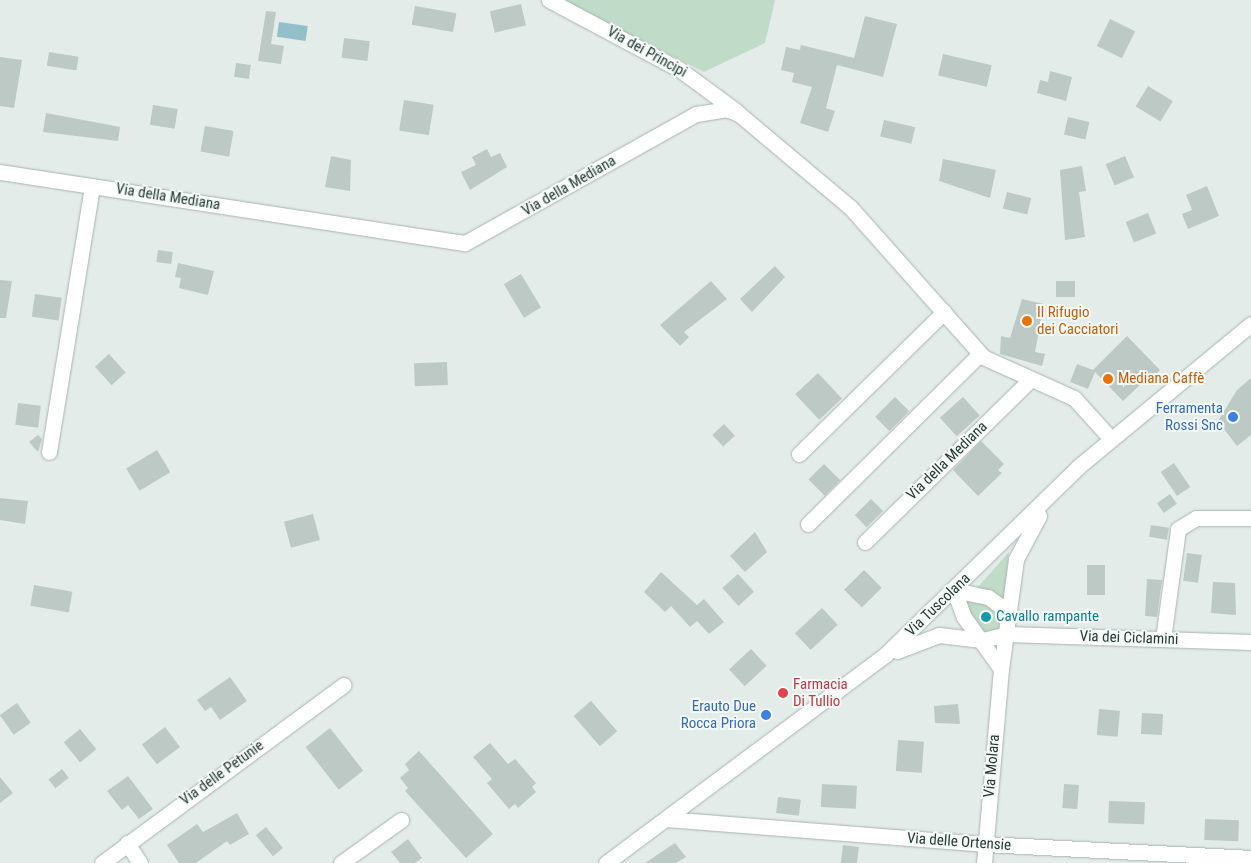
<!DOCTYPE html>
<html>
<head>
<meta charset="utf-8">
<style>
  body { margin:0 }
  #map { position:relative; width:1251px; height:863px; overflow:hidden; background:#e4ece9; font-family:"Roboto Condensed",sans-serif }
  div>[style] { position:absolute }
  .green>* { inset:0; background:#c0dbc8 }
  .water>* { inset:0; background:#93bfcb; transform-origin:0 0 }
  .building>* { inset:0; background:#bdc9c5; transform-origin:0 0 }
  .roads { filter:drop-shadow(0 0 1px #a7b4b0) drop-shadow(0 0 1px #a7b4b0) }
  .minor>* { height:15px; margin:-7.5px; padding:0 7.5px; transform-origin:7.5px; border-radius:7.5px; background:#fff }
  .tertiary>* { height:15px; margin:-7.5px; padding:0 7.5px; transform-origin:7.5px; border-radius:7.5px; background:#fff }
  .secondary>* { height:15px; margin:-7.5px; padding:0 7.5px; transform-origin:7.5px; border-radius:7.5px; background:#fff }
  .dots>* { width:14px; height:14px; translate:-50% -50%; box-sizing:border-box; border:2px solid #f5f9f7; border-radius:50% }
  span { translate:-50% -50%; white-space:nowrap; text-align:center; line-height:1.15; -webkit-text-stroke:4px #f5f9f7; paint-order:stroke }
  .street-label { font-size:15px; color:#263c37 }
  .food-label { font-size:15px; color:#c56008 }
  .left { translate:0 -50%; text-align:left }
  .shop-label { font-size:15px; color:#366cbe }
  .right { translate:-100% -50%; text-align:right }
  .culture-label { font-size:15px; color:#0d838f }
  .health-label { font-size:15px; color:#be3a42 }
</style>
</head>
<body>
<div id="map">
  <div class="green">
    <i style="clip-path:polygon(562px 0,775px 0,765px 43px,704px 72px)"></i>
    <i style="clip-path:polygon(1009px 552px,1004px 598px,976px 589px)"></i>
    <i style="clip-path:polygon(978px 600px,994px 607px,1001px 619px,997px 633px,985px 634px,969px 619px,966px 601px)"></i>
  </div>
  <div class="water">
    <i style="left:279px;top:22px;width:29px;height:15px;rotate:8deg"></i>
  </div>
  <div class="building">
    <i style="left:521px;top:4px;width:22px;height:32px;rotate:77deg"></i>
    <i style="left:415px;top:6px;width:42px;height:19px;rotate:10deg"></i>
    <i style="clip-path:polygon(266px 11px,276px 12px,271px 44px,284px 46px,281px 64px,258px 61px)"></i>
    <i style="clip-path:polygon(865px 16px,897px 24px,883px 77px,837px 65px,826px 108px,835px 111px,828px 132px,800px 123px,812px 87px,792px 82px,794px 73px,781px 70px,786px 47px,800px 50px,801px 45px,854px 58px)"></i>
    <i style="left:1110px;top:19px;width:28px;height:30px;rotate:26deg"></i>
    <i style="left:344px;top:38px;width:26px;height:20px;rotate:7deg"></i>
    <i style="left:49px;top:52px;width:30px;height:14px;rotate:9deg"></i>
    <i style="left:943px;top:54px;width:50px;height:22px;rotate:13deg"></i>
    <i style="clip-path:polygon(0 57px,22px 60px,14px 108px,0 106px)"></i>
    <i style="left:236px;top:63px;width:15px;height:14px;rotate:8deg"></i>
    <i style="clip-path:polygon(1050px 71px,1072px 77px,1066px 101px,1037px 93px,1040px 80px,1048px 82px)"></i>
    <i style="left:1148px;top:86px;width:29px;height:24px;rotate:31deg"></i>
    <i style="left:404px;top:100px;width:30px;height:31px;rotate:9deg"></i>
    <i style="left:153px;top:105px;width:25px;height:20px;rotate:9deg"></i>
    <i style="clip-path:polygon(46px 113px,120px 127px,118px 141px,43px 132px)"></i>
    <i style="left:1068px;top:117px;width:22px;height:18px;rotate:13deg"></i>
    <i style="left:884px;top:120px;width:32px;height:17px;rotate:13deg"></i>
    <i style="left:205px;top:126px;width:29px;height:26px;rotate:10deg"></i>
    <i style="clip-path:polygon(487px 149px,491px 157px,500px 153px,507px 167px,470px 190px,461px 172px,476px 165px,472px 157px)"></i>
    <i style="clip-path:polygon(331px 156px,351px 160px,350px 191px,325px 187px)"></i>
    <i style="left:1125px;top:156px;width:23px;height:21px;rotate:67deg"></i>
    <i style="clip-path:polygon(943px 159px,996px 170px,990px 198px,939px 181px)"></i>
    <i style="clip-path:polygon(1082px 166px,1086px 191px,1079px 192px,1085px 237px,1065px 240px,1060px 170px)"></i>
    <i style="clip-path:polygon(1207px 186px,1219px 216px,1188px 229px,1182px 214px,1192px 210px,1186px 195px)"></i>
    <i style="left:1007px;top:192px;width:25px;height:17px;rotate:14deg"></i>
    <i style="left:1148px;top:213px;width:22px;height:24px;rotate:68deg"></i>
    <i style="left:158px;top:250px;width:15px;height:12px;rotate:8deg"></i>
    <i style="clip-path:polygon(178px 263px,214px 271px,208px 295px,179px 288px,181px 278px,175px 277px)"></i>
    <i style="clip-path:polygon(775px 266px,785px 277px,752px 312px,740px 299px)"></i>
    <i style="left:521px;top:274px;width:39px;height:20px;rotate:59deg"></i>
    <i style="clip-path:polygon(0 280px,12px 281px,6px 318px,0 318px)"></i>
    <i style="clip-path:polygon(711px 281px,727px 299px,684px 332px,689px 337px,680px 346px,660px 325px)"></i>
    <i style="left:1056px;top:281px;width:19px;height:16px"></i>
    <i style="left:35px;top:294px;width:27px;height:23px;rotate:8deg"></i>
    <i style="clip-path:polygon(1022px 299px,1044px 304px,1035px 352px,1045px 354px,1042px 366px,1000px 354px,1001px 336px,1010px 338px)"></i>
    <i style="clip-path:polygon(1127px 336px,1160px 370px,1146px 385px,1143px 382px,1123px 401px,1095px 372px,1088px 389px,1070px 382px,1077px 364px,1093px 370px)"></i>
    <i style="left:109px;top:354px;width:25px;height:19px;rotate:48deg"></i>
    <i style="left:447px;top:362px;width:23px;height:33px;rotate:88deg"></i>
    <i style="left:818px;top:373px;width:35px;height:31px;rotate:47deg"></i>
    <i style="clip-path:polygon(1251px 378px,1251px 435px,1237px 446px,1218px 421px,1237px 390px)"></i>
    <i style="left:895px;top:397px;width:20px;height:28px;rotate:45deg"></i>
    <i style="left:963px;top:397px;width:25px;height:31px;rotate:48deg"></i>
    <i style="left:18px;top:403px;width:23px;height:22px;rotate:7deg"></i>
    <i style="left:724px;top:424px;width:16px;height:16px;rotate:47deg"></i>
    <i style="clip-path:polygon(38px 435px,42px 439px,38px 452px,29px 442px)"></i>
    <i style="clip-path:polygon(981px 441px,1004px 464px,998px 470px,1002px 473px,978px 496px,953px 470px)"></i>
    <i style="left:157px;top:450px;width:26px;height:36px;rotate:59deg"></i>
    <i style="left:1174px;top:463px;width:29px;height:16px;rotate:56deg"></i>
    <i style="left:824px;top:464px;width:23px;height:22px;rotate:45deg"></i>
    <i style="left:1170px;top:494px;width:12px;height:16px;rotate:55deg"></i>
    <i style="clip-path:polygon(0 498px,28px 501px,25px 524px,0 520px)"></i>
    <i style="left:871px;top:499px;width:17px;height:23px;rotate:45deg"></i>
    <i style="left:313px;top:514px;width:27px;height:30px;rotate:75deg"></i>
    <i style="left:1151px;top:525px;width:18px;height:12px;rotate:9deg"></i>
    <i style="clip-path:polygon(755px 532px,767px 552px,745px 572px,730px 556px)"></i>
    <i style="left:1187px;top:553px;width:15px;height:28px;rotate:8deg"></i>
    <i style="left:1087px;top:565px;width:18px;height:30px"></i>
    <i style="left:864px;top:570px;width:25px;height:28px;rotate:45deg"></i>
    <i style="clip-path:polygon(661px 572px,697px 605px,704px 599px,724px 622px,709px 634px,697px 621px,690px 627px,671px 606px,665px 612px,644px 592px)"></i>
    <i style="left:738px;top:574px;width:24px;height:21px;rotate:48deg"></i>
    <i style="clip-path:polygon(1147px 579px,1162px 580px,1157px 617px,1145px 616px)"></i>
    <i style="clip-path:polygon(1213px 582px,1235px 583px,1236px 615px,1211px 613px)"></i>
    <i style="left:34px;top:585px;width:39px;height:21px;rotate:10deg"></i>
    <i style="left:822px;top:608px;width:23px;height:37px;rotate:47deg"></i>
    <i style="left:751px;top:649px;width:23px;height:30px;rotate:47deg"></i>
    <i style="clip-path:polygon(230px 677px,247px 701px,220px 720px,211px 707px,205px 711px,197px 700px)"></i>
    <i style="left:591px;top:701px;width:40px;height:23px;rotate:49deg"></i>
    <i style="left:17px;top:703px;width:24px;height:21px;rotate:55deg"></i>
    <i style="clip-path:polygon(958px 704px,960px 724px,935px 723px,934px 706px)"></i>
    <i style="left:1099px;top:709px;width:21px;height:26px;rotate:5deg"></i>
    <i style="left:1142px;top:713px;width:21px;height:21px;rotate:3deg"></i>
    <i style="left:165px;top:727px;width:25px;height:29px;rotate:53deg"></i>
    <i style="left:330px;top:728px;width:54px;height:31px;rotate:52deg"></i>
    <i style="left:80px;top:729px;width:26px;height:21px;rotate:51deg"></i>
    <i style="left:898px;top:740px;width:26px;height:31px;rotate:4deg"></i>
    <i style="clip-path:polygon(490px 743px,508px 764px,515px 759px,536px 783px,532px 787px,536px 792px,518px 808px,515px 804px,509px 809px,487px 783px,492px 779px,473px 757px)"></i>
    <i style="clip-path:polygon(419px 751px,493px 834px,466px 858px,405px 791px,408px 788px,400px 778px,409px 770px,405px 764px)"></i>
    <i style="left:62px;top:769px;width:11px;height:17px;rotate:52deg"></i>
    <i style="clip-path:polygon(128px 776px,153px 809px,139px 819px,128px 805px,122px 810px,107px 791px)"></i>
    <i style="clip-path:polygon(0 777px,13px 793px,0 803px)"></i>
    <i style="left:822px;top:784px;width:35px;height:23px;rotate:3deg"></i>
    <i style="left:1064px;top:784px;width:15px;height:24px;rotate:4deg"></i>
    <i style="left:778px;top:797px;width:23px;height:16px;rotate:7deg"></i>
    <i style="left:1109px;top:801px;width:36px;height:22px;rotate:2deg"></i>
    <i style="clip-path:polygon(237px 813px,249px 834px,230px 845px,227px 841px,196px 863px,179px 863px,167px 845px,197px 824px,203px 832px)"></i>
    <i style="left:1205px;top:819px;width:34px;height:21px;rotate:2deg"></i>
    <i style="left:266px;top:827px;width:27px;height:13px;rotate:51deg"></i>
    <i style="clip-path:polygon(408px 839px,422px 858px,415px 863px,400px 863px,391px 852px)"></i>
    <i style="clip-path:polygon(675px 843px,686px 857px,676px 863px,645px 863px)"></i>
    <i style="left:843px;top:845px;width:16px;height:18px;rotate:7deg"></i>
  </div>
  <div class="roads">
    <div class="minor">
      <i style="left:549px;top:0;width:147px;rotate:28deg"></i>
      <i style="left:679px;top:69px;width:71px;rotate:36.4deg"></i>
      <i style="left:0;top:172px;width:470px;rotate:8.7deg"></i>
      <i style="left:465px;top:243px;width:265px;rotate:-29.2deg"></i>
      <i style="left:696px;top:114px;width:30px;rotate:-9deg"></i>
      <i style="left:726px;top:109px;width:14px;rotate:21deg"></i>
      <i style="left:739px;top:114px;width:145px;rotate:40deg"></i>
      <i style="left:850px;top:207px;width:200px;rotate:48.4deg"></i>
      <i style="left:983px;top:357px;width:100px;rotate:24.3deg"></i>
      <i style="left:1074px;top:398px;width:55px;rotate:47.9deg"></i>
      <i style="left:49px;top:452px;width:269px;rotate:-80.8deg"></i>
      <i style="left:799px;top:454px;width:203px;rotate:-44.4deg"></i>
      <i style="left:808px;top:524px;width:242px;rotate:-44.7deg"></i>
      <i style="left:865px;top:542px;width:231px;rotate:-44.5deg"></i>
      <i style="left:1163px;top:639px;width:111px;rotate:-82.2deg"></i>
      <i style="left:1178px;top:529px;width:21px;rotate:-31deg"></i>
      <i style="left:1196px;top:518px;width:55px"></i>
      <i style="left:982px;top:640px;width:26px;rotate:-13deg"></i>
      <i style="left:1007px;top:634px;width:244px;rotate:1.9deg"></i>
      <i style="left:667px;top:819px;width:319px;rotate:4.5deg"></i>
      <i style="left:985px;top:844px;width:266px;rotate:3deg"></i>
      <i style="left:127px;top:843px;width:24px;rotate:57deg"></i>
      <i style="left:102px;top:863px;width:300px;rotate:-36.4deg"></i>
      <i style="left:341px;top:863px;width:74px;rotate:-35.6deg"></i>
    </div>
    <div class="tertiary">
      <i style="left:984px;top:863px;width:195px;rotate:-85deg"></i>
    </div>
    <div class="secondary">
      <i style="left:954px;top:590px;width:29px;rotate:70deg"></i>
      <i style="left:964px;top:617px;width:64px;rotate:54.6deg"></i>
      <i style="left:954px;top:590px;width:35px;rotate:12deg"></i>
      <i style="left:988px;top:597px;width:24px;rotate:36deg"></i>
      <i style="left:897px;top:651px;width:45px;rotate:-20.9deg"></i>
      <i style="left:939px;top:635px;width:43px;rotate:6.6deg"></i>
      <i style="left:1001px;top:669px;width:111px;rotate:-82.2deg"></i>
      <i style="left:1016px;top:559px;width:49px;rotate:-61.9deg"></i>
      <i style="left:606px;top:863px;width:348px;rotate:-36.7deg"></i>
      <i style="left:885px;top:655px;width:269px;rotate:-44.2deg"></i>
      <i style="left:1078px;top:467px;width:224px;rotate:-39.6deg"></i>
    </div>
  </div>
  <div class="dots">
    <i style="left:1027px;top:321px;background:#e8710a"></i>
    <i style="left:1108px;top:379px;background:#e8710a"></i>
    <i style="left:1233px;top:417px;background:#3f7fe0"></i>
    <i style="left:986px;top:617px;background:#0f9aa8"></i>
    <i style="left:783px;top:693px;background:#e0444e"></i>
    <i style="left:766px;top:715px;background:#3f7fe0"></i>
  </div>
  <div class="street-label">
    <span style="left:647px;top:52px;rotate:29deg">Via dei Principi</span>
    <span style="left:569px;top:186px;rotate:-30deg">Via della Mediana</span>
    <span style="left:168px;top:197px;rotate:9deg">Via della Mediana</span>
    <span style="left:947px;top:461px;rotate:-44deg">Via della Mediana</span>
    <span style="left:938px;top:605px;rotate:-44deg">Via Tuscolana</span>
    <span style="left:1129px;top:638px;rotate:2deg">Via dei Ciclamini</span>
    <span style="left:992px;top:766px;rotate:-85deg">Via Molara</span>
    <span style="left:222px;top:773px;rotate:-36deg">Via delle Petunie</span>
    <span style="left:959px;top:842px;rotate:4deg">Via delle Ortensie</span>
  </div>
  <div class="food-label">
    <span class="left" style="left:1037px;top:321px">Il Rifugio<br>dei Cacciatori</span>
    <span class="left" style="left:1118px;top:379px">Mediana Caffè</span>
  </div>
  <div class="shop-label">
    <span class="right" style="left:1223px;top:417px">Ferramenta<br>Rossi Snc</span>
    <span class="right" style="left:756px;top:715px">Erauto Due<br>Rocca Priora</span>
  </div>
  <div class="culture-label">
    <span class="left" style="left:996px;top:617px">Cavallo rampante</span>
  </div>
  <div class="health-label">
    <span class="left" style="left:793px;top:693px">Farmacia<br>Di Tullio</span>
  </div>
</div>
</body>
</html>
